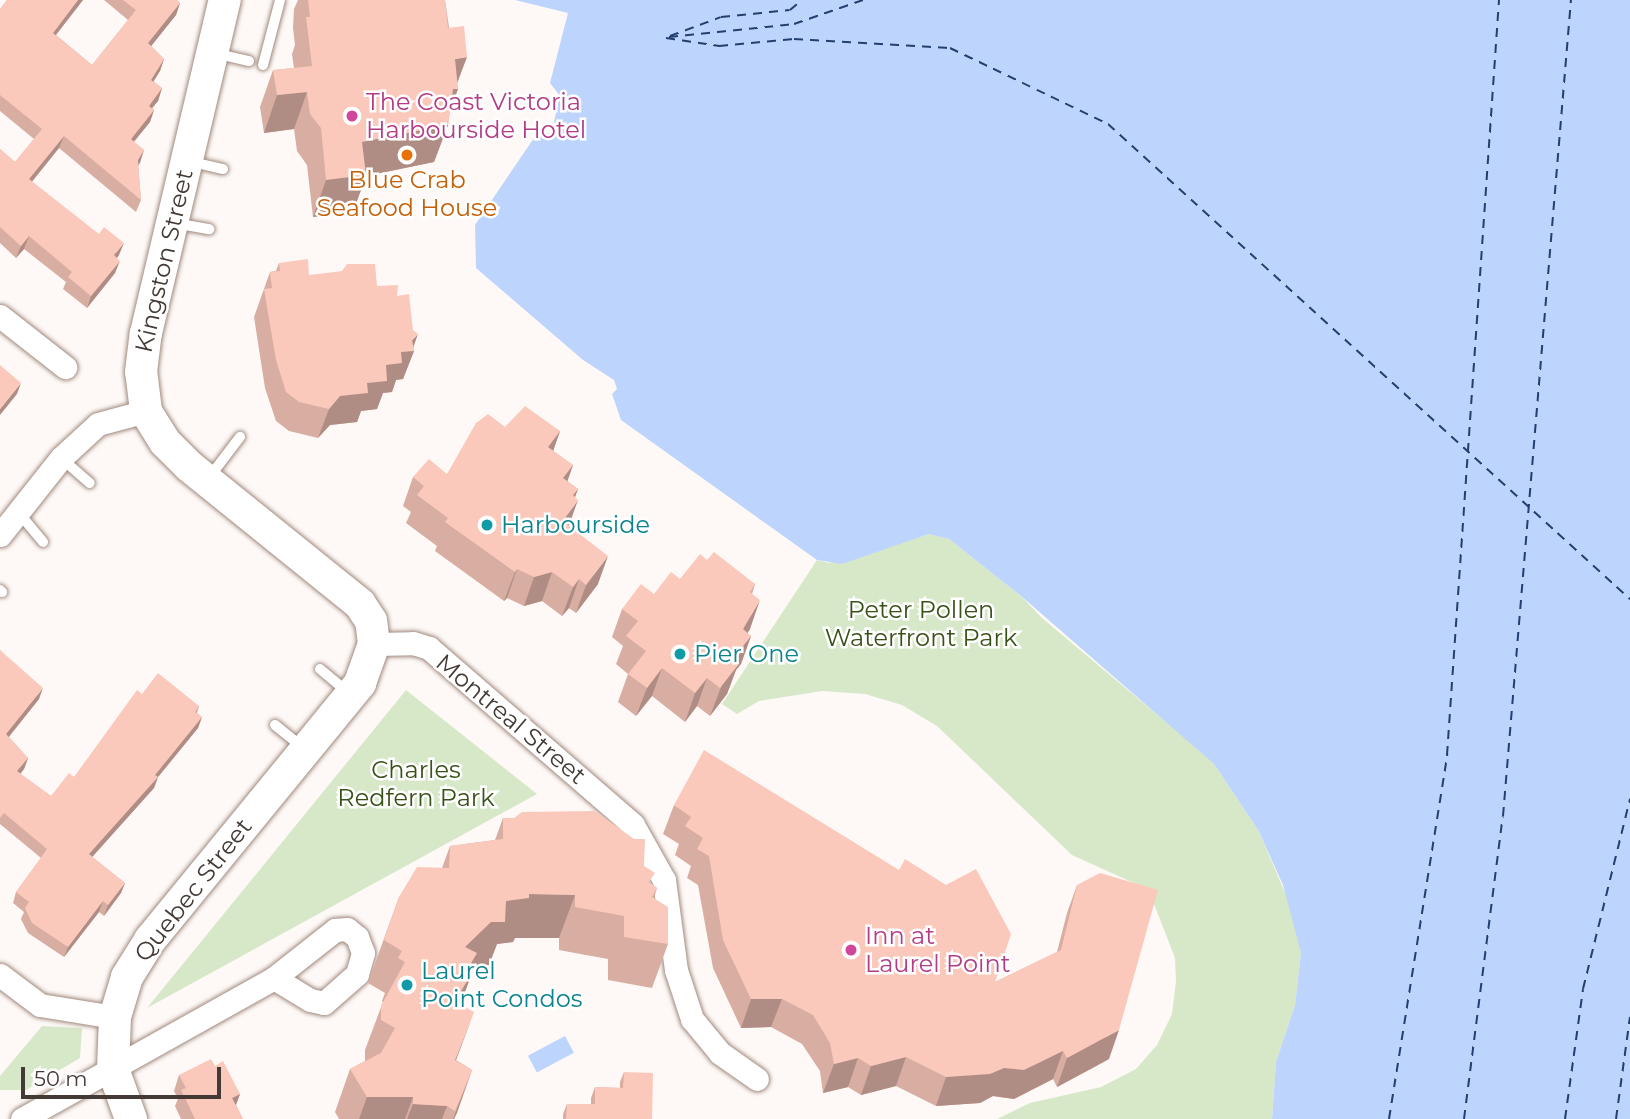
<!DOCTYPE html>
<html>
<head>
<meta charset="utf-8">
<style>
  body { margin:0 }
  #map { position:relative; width:1630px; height:1119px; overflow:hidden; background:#fef9f7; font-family:Montserrat,sans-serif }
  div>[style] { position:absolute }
  .green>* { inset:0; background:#d7e8c9 }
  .water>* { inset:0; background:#bdd5fc; transform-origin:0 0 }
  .ferry>* { height:2px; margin-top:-1px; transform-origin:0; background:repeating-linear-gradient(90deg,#223f6f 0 9px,transparent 0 16px) }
  .roads { filter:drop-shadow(0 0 2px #a0897e) drop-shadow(0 0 2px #a0897e) }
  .lane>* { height:10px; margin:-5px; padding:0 5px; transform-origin:5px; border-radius:5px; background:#fff }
  .street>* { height:23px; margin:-11.5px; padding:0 11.5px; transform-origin:11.5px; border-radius:11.5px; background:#fff }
  .secondary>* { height:32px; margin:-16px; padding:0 16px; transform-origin:16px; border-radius:16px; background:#fff }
  .wall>* { inset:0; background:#d8ada2 }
  .shaded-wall>* { inset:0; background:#b08d84 }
  .building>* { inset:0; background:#fbc9bc }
  .dots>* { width:19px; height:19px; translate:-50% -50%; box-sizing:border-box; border:4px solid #fff; border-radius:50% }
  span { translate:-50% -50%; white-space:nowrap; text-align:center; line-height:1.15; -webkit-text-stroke:5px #fff; paint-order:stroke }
  .hotel-label { font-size:24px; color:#b23c85 }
  .left { translate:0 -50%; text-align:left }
  .food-label { font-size:24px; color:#c56008 }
  .street-label { font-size:24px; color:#433935 }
  .culture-label { font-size:24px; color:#0d838f }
  .park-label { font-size:24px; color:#375116 }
  .scale { position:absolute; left:21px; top:1067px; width:200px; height:32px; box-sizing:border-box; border:4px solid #433935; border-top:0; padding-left:9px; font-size:21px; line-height:24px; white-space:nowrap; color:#433935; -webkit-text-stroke:5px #fff; paint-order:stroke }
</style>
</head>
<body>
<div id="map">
  <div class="green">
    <i style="clip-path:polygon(930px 534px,949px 539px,1021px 596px,1042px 618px,1185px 738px,1214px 764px,1258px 830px,1293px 911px,1301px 953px,1295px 1005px,1276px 1062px,1272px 1119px,997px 1119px,1030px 1103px,1101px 1087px,1136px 1069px,1157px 1045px,1172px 1014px,1176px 981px,1175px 958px,1154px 904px,1138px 885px,1072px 855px,937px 726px,902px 705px,865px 694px,822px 691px,759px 701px,737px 714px,722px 704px,817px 560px,829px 563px)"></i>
    <i style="clip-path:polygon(406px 690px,537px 794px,147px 1008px)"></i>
    <i style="clip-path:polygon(42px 1026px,82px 1028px,80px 1058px,26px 1090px,0 1090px,0 1076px)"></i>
  </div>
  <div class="water">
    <i style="clip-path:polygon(515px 0,1630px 0,1630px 1119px,1272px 1119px,1276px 1062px,1295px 1005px,1301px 953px,1283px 885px,1258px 830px,1214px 764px,1021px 596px,949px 539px,929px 534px,842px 564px,817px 560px,621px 420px,612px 394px,617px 389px,614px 380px,583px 360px,476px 268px,475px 225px,538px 132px,551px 134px,560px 96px,550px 83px,568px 13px)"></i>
    <i style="left:565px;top:1036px;width:19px;height:42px;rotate:62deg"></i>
  </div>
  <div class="ferry">
    <i style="left:670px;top:36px;width:54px;rotate:-20.4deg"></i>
    <i style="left:721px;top:17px;width:69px;rotate:-5.8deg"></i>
    <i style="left:790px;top:10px;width:16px;rotate:-40deg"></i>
    <i style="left:669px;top:37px;width:126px;rotate:-5.9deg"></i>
    <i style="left:794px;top:24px;width:73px;rotate:-19.2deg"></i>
    <i style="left:666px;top:38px;width:54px;rotate:8.6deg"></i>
    <i style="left:719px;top:46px;width:75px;rotate:-5.3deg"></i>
    <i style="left:794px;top:39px;width:156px;rotate:3.3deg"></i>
    <i style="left:950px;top:48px;width:175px;rotate:25.7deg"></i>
    <i style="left:1108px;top:124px;width:706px;rotate:42.3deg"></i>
    <i style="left:1389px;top:1119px;width:369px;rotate:-80.9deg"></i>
    <i style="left:1447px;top:755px;width:757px;rotate:-86.06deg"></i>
    <i style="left:1464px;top:1119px;width:305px;rotate:-82.7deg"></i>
    <i style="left:1503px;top:816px;width:819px;rotate:-85.24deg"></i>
    <i style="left:1565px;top:1119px;width:131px;rotate:-82.1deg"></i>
    <i style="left:1583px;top:989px;width:196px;rotate:-76.1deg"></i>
    <i style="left:1616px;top:1119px;width:103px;rotate:-82.2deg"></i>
  </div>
  <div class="roads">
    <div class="lane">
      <i style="left:214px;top:53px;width:36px;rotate:13deg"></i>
      <i style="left:263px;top:65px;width:67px;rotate:-75.3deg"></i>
      <i style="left:188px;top:161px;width:36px;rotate:13deg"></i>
      <i style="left:174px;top:223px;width:36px;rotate:10deg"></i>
      <i style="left:61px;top:458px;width:38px;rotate:41deg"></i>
      <i style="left:208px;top:479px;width:53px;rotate:-52.7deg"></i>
      <i style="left:18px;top:512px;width:39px;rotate:50deg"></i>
      <i style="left:0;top:590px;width:3px;rotate:45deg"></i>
      <i style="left:320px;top:669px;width:38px;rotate:40deg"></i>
      <i style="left:275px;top:725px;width:36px;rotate:39deg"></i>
    </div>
    <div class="street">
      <i style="left:0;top:316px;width:83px;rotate:38.1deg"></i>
      <i style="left:0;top:535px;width:98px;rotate:-51.6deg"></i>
      <i style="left:61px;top:458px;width:50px;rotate:-42.6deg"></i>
      <i style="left:98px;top:424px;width:50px;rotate:-15.2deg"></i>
      <i style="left:374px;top:644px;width:39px;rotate:-1deg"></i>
      <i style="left:413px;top:643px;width:17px;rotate:17deg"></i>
      <i style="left:429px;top:648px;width:270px;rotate:40.9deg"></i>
      <i style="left:633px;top:825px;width:63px;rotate:60.6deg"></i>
      <i style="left:664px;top:880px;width:91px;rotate:82.4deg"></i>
      <i style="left:676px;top:970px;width:52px;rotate:71.9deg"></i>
      <i style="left:692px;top:1019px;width:44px;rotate:50.5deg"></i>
      <i style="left:720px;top:1053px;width:45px;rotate:35.1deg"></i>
      <i style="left:0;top:975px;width:50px;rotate:36.9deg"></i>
      <i style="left:40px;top:1005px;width:76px;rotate:9.1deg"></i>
      <i style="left:22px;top:1119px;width:289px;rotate:-29.2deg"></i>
      <i style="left:274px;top:978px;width:78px;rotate:-38.2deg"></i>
      <i style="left:335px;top:930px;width:12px;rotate:-5deg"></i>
      <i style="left:347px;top:929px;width:13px;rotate:39deg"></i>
      <i style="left:357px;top:937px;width:17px;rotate:69deg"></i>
      <i style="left:363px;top:953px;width:22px;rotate:106deg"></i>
      <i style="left:357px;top:974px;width:44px;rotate:138.7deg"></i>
      <i style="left:324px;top:1003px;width:14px;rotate:-168deg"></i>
      <i style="left:310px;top:1000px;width:42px;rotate:-148.6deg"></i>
    </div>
    <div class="secondary">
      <i style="left:131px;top:1119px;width:53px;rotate:-109.8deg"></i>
      <i style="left:113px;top:1069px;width:52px;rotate:-87.8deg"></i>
      <i style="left:115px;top:1017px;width:42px;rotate:-73.3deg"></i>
      <i style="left:127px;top:977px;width:44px;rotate:-58.1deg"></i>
      <i style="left:150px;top:940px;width:332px;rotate:-50.7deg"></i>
      <i style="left:360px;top:683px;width:41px;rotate:-70.3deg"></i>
      <i style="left:374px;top:644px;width:23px;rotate:-97deg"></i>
      <i style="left:371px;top:621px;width:20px;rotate:-123deg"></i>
      <i style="left:360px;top:604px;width:220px;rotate:-141.1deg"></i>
      <i style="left:189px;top:466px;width:34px;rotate:-135deg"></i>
      <i style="left:165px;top:442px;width:36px;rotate:-122deg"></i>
      <i style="left:146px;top:411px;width:39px;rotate:-97deg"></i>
      <i style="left:141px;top:372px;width:39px;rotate:-83deg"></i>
      <i style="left:146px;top:333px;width:342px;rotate:-76.7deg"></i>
    </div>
  </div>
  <div class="wall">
    <i style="clip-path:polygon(7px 0,83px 0,56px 35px,92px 65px,128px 20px,104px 0,177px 0,180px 3px,176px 15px,151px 46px,164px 59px,160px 71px,153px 81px,162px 88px,158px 101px,152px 108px,154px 110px,150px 122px,134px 142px,144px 150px,138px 165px,141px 200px,136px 212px,59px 148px,32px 182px,119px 255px,117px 258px,115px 273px,87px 308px,63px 289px,66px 282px,24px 249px,16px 258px,0 243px,0 149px,15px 162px,34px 139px,0 111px,0 9px)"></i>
    <i style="clip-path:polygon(298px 0,445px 0,458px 89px,450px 110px,448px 125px,434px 162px,366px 176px,353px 212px,313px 217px,307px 165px,297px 151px,294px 129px,264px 133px,260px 107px,273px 70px,294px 68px,292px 54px,295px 45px,293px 28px,294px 9px)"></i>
    <i style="clip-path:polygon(279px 263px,309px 275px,377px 286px,397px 296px,413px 346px,414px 351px,403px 379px,396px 380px,392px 392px,383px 393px,377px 409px,361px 411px,357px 422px,330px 425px,318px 438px,289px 431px,276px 421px,265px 388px,254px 317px,270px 272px,276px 271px)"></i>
    <i style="clip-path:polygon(505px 427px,560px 431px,553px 451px,573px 465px,567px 481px,578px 489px,575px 497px,569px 526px,598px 584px,576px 613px,569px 608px,562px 616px,542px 601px,524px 606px,507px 598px,504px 601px,435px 551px,437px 546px,406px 523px,411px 512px,403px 506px,413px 477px,447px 474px)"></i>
    <i style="clip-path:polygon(707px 560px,755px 584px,752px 594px,750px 629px,747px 633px,751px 636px,741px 664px,736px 670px,727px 694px,710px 716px,697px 706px,685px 722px,652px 696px,636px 716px,618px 702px,628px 674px,616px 664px,623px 646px,612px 637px,622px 609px,654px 594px,680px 579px)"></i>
    <i style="clip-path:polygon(0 650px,39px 699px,9px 737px,28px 758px,24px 769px,20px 774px,51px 796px,74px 777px,142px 694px,199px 706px,197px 713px,202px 717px,198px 728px,158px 777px,154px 788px,92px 857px,125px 883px,121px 893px,104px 916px,99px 912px,64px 957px,28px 933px,21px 919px,24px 912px,13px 903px,16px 892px,41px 858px,0 824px)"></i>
    <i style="clip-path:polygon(674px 805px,995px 982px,1057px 952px,1067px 913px,1077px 885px,1109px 1059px,1057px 1087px,1053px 1079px,1014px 1099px,993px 1096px,980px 1103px,936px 1106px,896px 1086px,861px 1095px,848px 1087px,823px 1093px,820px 1071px,802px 1044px,771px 1027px,741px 1028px,713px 968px,698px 885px,687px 878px,691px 866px,675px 855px,679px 844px,663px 834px)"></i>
    <i style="clip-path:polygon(503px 818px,644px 866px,651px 884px,657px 888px,654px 898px,668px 944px,652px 988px,608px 980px,608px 959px,559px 950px,559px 938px,515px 938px,513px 942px,497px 944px,489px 965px,475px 965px,471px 969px,460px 1004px,456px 1060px,472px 1070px,454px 1119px,339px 1119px,335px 1112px,350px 1069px,365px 1061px,365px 1050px,383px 1002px,382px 1001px,385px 993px,368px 983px,399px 897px,442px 868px,450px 846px,495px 840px)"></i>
    <i style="clip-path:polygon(215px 1066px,240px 1094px,236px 1105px,243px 1119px,181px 1119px,175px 1106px,178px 1099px,174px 1091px,179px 1075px)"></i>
    <i style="clip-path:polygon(624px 1072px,652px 1119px,563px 1119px,563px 1114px,567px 1104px,591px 1104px,591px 1098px,595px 1087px,620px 1088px,620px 1082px)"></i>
  </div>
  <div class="shaded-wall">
    <i style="clip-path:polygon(78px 0,83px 0,48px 45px,53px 33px)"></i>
    <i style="clip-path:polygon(180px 3px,176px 15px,144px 55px,148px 43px)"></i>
    <i style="clip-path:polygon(467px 57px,455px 89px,458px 89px,444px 126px,448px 125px,434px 162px,366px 176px,353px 212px,313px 217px,326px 180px,362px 142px,455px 59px)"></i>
    <i style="clip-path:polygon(164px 59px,160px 71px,147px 92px,151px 80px)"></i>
    <i style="clip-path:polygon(162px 88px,158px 101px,144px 118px,149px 106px)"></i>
    <i style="clip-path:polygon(307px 92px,294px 129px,264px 133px,277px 95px)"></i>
    <i style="clip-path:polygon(154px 110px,150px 122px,126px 151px,131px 139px)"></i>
    <i style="clip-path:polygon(64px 136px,59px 148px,24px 191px,29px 179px)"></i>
    <i style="clip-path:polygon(144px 150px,140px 163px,133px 172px,138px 160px)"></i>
    <i style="clip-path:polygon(29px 236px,24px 249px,16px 258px,21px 246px)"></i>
    <i style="clip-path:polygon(124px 243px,119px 255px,109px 268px,114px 255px)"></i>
    <i style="clip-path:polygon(120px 261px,115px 273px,87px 308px,91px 296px)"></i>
    <i style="clip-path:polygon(418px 334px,412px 351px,414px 351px,403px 379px,396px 380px,392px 392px,383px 393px,377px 409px,361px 411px,357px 422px,330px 425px,318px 438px,329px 409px,340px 396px,386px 365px,401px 352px)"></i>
    <i style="clip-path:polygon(21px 383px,17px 394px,0 415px,0 409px)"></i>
    <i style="clip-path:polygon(560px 431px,550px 460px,548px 447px)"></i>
    <i style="clip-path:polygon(573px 465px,563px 494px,563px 478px)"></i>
    <i style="clip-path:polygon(578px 489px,569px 513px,578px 500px,568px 528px,553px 550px,573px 495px)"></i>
    <i style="clip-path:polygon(608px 556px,598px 584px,576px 613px,586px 585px)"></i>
    <i style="clip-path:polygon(517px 569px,507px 598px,504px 601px,515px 572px)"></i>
    <i style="clip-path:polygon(552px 572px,542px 601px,524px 606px,534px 577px)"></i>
    <i style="clip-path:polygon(579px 579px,569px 608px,562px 616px,573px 587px)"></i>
    <i style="clip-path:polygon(760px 600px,750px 629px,732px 658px,743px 629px)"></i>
    <i style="clip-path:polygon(751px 636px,741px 664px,736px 670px,727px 694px,710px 716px,731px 661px)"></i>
    <i style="clip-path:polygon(662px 668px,652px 696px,636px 716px,647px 688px)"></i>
    <i style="clip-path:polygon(707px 678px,697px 706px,685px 722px,695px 693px)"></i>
    <i style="clip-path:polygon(43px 688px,39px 699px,2px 745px,6px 734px)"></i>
    <i style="clip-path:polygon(202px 717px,198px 728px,158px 777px,154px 788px,85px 865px,89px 854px,155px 775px)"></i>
    <i style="clip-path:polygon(28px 758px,24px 769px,14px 782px,17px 771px)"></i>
    <i style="clip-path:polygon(125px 883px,121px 893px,104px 916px,108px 905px)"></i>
    <i style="clip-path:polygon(529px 894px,575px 895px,559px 938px,515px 938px,513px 942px,497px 944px,489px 965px,475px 965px,471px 969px,472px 973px,456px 1017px,450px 990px,465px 947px,506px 901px)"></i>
    <i style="clip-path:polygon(103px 901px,99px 912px,64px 957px,68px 947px)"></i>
    <i style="clip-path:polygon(751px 999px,782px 999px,771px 1027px,741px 1028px)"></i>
    <i style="clip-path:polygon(474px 1012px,458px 1055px,439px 1103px,455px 1060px)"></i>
    <i style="clip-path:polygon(1119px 1030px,1109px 1059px,1057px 1087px,1067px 1058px)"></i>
    <i style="clip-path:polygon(1063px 1051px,1053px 1079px,1014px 1099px,993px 1096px,980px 1103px,936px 1106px,946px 1077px)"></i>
    <i style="clip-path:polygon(906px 1057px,896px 1086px,861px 1095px,871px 1066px)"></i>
    <i style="clip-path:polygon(858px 1058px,848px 1087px,823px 1093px,834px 1064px)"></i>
    <i style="clip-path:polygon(472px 1070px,457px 1113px,454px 1119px,453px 1119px)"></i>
    <i style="clip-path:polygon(240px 1094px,234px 1110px,232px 1098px)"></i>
    <i style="clip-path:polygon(367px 1097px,413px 1097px,405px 1119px,359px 1119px)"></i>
    <i style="clip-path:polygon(413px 1104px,447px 1106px,442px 1119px,407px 1119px)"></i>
  </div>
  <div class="building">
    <i style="clip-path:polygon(7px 0,78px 0,53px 33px,92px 65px,136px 10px,123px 0,177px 0,180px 3px,148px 43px,164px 59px,151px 80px,162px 88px,149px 106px,154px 110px,131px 139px,144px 150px,138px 160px,141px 200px,64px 136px,29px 179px,99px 234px,104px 227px,124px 243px,114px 255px,120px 261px,91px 296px,68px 277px,72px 272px,29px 236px,21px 246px,0 227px,0 149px,15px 162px,42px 129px,0 95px,0 9px)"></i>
    <i style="clip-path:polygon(308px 0,445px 0,448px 28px,464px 26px,467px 57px,455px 59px,458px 89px,453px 89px,448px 125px,362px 142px,366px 175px,326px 180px,321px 128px,310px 114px,307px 92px,277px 95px,273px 70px,312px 66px,306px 17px,310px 17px)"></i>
    <i style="clip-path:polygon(308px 259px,309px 275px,342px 271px,347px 264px,375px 264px,377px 286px,398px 285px,397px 296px,409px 294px,413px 330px,418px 334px,412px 340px,414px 351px,401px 352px,402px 363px,386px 365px,387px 381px,367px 383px,368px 393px,340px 396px,329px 409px,299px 402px,286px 392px,276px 360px,264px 289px,272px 288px,270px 272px,280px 271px,279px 263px)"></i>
    <i style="clip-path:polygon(0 365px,21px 383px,0 409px)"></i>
    <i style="clip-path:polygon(525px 406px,560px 431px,548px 447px,573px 465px,563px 478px,578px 489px,573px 495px,578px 500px,563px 521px,608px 556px,586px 585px,579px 579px,573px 587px,552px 572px,534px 577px,517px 569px,515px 572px,445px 522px,448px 518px,417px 495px,424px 486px,413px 477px,429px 459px,447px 474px,476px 423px,488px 414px,505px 427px)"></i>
    <i style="clip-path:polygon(714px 552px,755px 584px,750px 592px,760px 600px,743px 629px,751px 636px,731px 661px,738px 665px,720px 688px,707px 678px,695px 693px,662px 668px,647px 688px,628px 674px,646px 651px,626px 636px,638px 621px,622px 609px,641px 584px,654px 594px,671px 572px,680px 579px,700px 554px,707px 560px)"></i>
    <i style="clip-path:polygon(0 650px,43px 688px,6px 734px,28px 758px,17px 771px,51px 796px,69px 773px,74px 777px,137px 690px,142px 694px,158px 673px,199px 706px,195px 712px,202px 717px,155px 775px,158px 777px,89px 854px,125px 883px,108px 905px,103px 901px,68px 947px,32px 923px,25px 908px,29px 902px,16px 892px,47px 849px,4px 813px,0 818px)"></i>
    <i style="clip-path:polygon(704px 750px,899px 870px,905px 859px,946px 885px,976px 869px,1011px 934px,995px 982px,1061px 950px,1077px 885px,1100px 873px,1158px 890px,1119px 1030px,1067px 1058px,1063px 1051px,1024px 1070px,1004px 1068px,990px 1074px,946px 1077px,906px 1057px,871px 1066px,858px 1058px,834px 1064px,830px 1043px,813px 1015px,782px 999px,751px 999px,723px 940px,709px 856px,697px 849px,703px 838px,685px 826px,691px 817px,674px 805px)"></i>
    <i style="clip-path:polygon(595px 811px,634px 839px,645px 839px,644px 866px,655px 873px,649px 882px,657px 888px,652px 897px,668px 907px,668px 944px,624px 937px,624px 916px,575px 907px,575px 895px,529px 894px,529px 898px,506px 901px,505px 922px,491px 922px,465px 947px,477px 953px,470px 965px,472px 973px,455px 1001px,474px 1012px,455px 1060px,472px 1070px,455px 1111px,447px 1106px,413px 1104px,413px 1097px,367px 1097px,350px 1069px,381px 1053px,395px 1028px,381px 1020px,381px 1006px,405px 962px,398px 958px,402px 951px,384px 940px,399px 897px,417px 867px,449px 868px,450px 846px,503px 839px,503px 818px,514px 818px,522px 812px)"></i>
    <i style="clip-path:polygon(211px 1059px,215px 1066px,223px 1061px,240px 1094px,232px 1098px,243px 1119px,195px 1119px,181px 1090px,186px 1088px,179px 1075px)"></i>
    <i style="clip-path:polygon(624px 1072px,653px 1073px,652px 1119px,566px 1119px,567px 1104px,595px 1104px,595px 1087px,623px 1088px)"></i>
  </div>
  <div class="dots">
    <i style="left:352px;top:116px;background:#d1479c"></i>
    <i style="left:407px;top:155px;background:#e8710a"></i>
    <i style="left:487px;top:525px;background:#0f9aa8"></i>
    <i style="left:680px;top:654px;background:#0f9aa8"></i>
    <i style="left:851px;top:950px;background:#d1479c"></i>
    <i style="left:407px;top:985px;background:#0f9aa8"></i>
  </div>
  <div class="hotel-label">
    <span class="left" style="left:366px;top:116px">The Coast Victoria<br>Harbourside Hotel</span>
    <span class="left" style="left:865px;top:950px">Inn at<br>Laurel Point</span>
  </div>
  <div class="food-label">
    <span style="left:407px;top:194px">Blue Crab<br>Seafood House</span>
  </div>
  <div class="street-label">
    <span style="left:164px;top:261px;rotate:-77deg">Kingston Street</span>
    <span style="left:511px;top:719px;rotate:40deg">Montreal Street</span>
    <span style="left:193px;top:890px;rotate:-52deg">Quebec Street</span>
  </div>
  <div class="culture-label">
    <span class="left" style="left:501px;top:525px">Harbourside</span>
    <span class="left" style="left:694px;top:654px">Pier One</span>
    <span class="left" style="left:421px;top:985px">Laurel<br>Point Condos</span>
  </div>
  <div class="park-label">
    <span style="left:921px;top:624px">Peter Pollen<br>Waterfront Park</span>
    <span style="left:416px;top:784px">Charles<br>Redfern Park</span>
  </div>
  <div class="scale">50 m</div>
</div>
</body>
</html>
